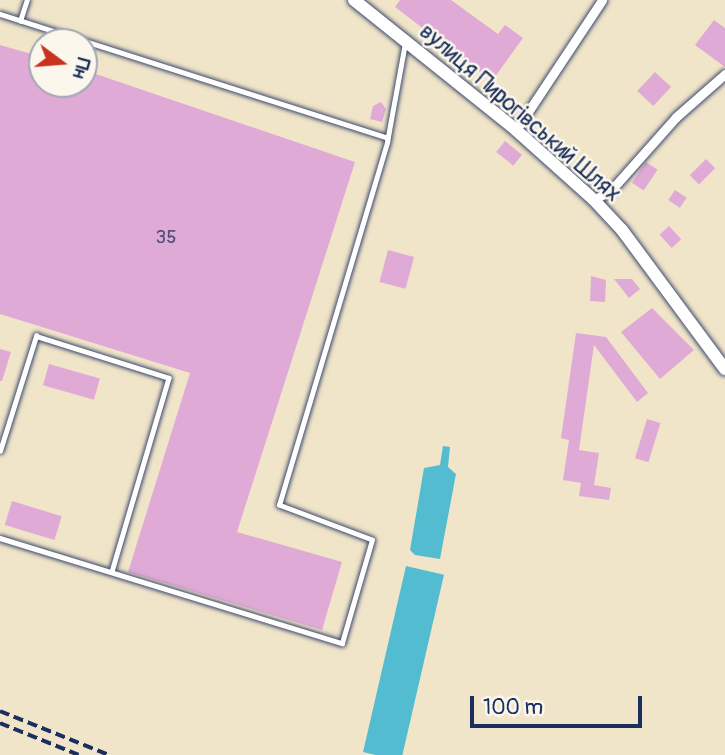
<!DOCTYPE html>
<html>
<head>
<meta charset="utf-8">
<style>
  body { margin:0 }
  #map { position:relative; width:725px; height:755px; overflow:hidden; background:#f1e5c9; font-family:Pangolin,sans-serif }
  div>[style] { position:absolute }
  .water>* { inset:0; background:#53bcd1; transform-origin:0 0 }
  .building>* { inset:0; background:#e0aad6; transform-origin:0 0 }
  .roads { filter:drop-shadow(0 0 2px #3b4a6e) drop-shadow(0 0 2px #3b4a6e) }
  .service>* { height:4.5px; margin:-2.25px; padding:0 2.25px; transform-origin:2.25px; border-radius:2.25px; background:#fff }
  .minor>* { height:9px; margin:-4.5px; padding:0 4.5px; transform-origin:4.5px; border-radius:4.5px; background:#fff }
  .tertiary>* { height:12px; margin:-6px; padding:0 6px; transform-origin:6px; border-radius:6px; background:#fff }
  .rail>* { height:3.5px; margin-top:-1.75px; transform-origin:0; background:repeating-linear-gradient(90deg,#1b2f5e 0 10px,transparent 0 15px) }
  span { translate:-50% -50%; white-space:nowrap; text-align:center; line-height:1.15; -webkit-text-stroke:5px #fbf7ec; paint-order:stroke }
  .number-label { font-size:19px; color:#4c4e7c }
  .number-label span { -webkit-text-stroke-width:0 }
  .street-label { font-size:23px; color:#1b2f5e }
  .north { position:absolute; left:28px; top:28px; width:70px; height:70px; box-sizing:border-box; background:#fbf7ec; border:2px solid #a1a7b3; border-radius:50%; rotate:106deg; font-size:19px; font-weight:700; line-height:28px; text-align:center; color:#1b2f5e }
  .north::after { content:''; display:block; margin:auto; width:24px; height:32px; background:#c8321e; clip-path:polygon(50% 0,100% 100%,50% 72%,0 100%) }
  .scale { position:absolute; left:470px; top:696px; width:172px; height:32px; box-sizing:border-box; border:4px solid #1b2f5e; border-top:0; padding-left:9px; font-size:21px; line-height:24px; white-space:nowrap; color:#1b2f5e; -webkit-text-stroke:5px #fbf7ec; paint-order:stroke }
</style>
</head>
<body>
<div id="map">
  <div class="water">
    <i style="clip-path:polygon(443px 446px,450px 447px,448px 467px,456px 474px,440px 559px,415px 555px,410px 550px,424px 468px,440px 465px)"></i>
    <i style="left:406px;top:566px;width:39px;height:191px;rotate:13deg"></i>
  </div>
  <div class="building">
    <i style="clip-path:polygon(400px 0,451px 0,498px 34px,505px 25px,523px 38px,492px 81px,395px 7px)"></i>
    <i style="clip-path:polygon(714px 20px,725px 28px,725px 67px,695px 45px)"></i>
    <i style="clip-path:polygon(0 45px,42px 57px,42px 84px,84px 84px,84px 70px,355px 162px,237px 532px,342px 562px,322px 630px,128px 572px,190px 373px,0 314px)"></i>
    <i style="left:655px;top:72px;width:22px;height:26px;rotate:43deg"></i>
    <i style="clip-path:polygon(381px 102px,386px 109px,382px 122px,370px 119px,373px 106px)"></i>
    <i style="left:505px;top:141px;width:22px;height:14px;rotate:39deg"></i>
    <i style="left:706px;top:159px;width:13px;height:23px;rotate:45deg"></i>
    <i style="left:646px;top:162px;width:14px;height:25px;rotate:34deg"></i>
    <i style="left:675px;top:190px;width:14px;height:12px;rotate:34deg"></i>
    <i style="left:669px;top:226px;width:18px;height:13px;rotate:47deg"></i>
    <i style="left:388px;top:250px;width:27px;height:33px;rotate:15deg"></i>
    <i style="clip-path:polygon(591px 276px,606px 280px,605px 302px,590px 301px)"></i>
    <i style="clip-path:polygon(614px 279px,632px 279px,640px 289px,629px 298px)"></i>
    <i style="clip-path:polygon(652px 308px,694px 350px,660px 379px,621px 332px)"></i>
    <i style="clip-path:polygon(576px 333px,606px 337px,648px 393px,637px 402px,594px 345px,579px 450px,599px 453px,594px 485px,611px 488px,609px 500px,579px 496px,581px 483px,563px 480px,569px 440px,561px 438px)"></i>
    <i style="clip-path:polygon(0 349px,11px 352px,2px 381px,0 381px)"></i>
    <i style="left:49px;top:364px;width:53px;height:22px;rotate:16deg"></i>
    <i style="left:647px;top:419px;width:14px;height:41px;rotate:17deg"></i>
    <i style="left:12px;top:501px;width:52px;height:25px;rotate:17deg"></i>
  </div>
  <div class="roads">
    <div class="service">
      <i style="left:0;top:14px;width:407px;rotate:17.7deg"></i>
      <i style="left:20px;top:21px;width:22px;rotate:-72deg"></i>
      <i style="left:0;top:451px;width:121px;rotate:-72.6deg"></i>
      <i style="left:36px;top:336px;width:139px;rotate:17.5deg"></i>
      <i style="left:169px;top:378px;width:202px;rotate:106.4deg"></i>
      <i style="left:0;top:538px;width:358px;rotate:17.1deg"></i>
      <i style="left:342px;top:643px;width:107px;rotate:-73.8deg"></i>
      <i style="left:372px;top:540px;width:99px;rotate:-159.4deg"></i>
      <i style="left:279px;top:505px;width:379px;rotate:-73.4deg"></i>
      <i style="left:387px;top:142px;width:101px;rotate:-79.7deg"></i>
    </div>
    <div class="minor">
      <i style="left:516px;top:130px;width:156px;rotate:-56.5deg"></i>
      <i style="left:594px;top:200px;width:22px;rotate:-32deg"></i>
      <i style="left:613px;top:188px;width:95px;rotate:-48.4deg"></i>
      <i style="left:676px;top:117px;width:65px;rotate:-41.3deg"></i>
    </div>
    <div class="tertiary">
      <i style="left:354px;top:0;width:208px;rotate:38.7deg"></i>
      <i style="left:516px;top:130px;width:105px;rotate:41.9deg"></i>
      <i style="left:594px;top:200px;width:41px;rotate:47deg"></i>
      <i style="left:622px;top:230px;width:173px;rotate:53.5deg"></i>
    </div>
  </div>
  <div class="rail">
    <i style="left:0;top:711px;width:118px;rotate:22deg"></i>
    <i style="left:0;top:723px;width:85px;rotate:22.1deg"></i>
  </div>
  <div class="number-label">
    <span style="left:166px;top:238px">35</span>
  </div>
  <div class="street-label">
    <span style="left:520px;top:113px;rotate:41deg">вулиця Пирогівський Шлях</span>
  </div>
  <div class="north">Пн</div>
  <div class="scale">100 m</div>
</div>
</body>
</html>
